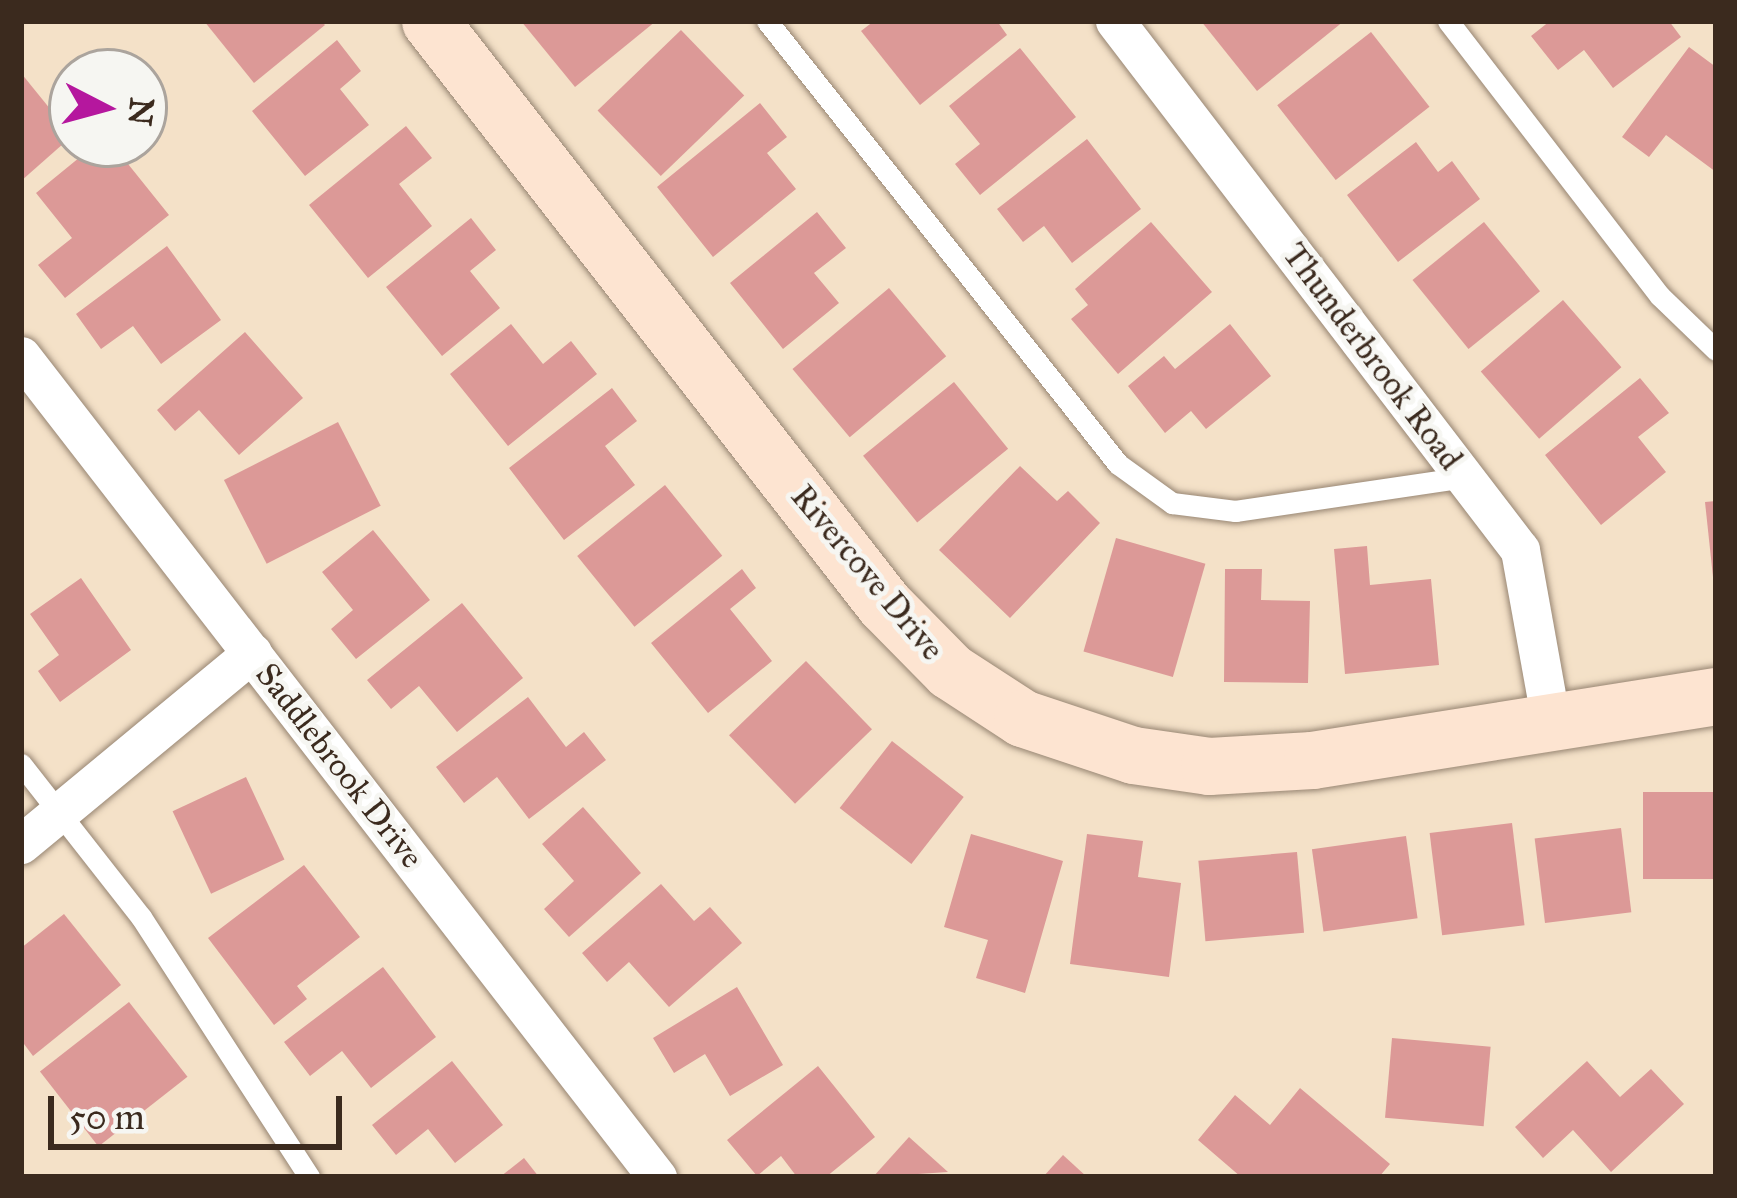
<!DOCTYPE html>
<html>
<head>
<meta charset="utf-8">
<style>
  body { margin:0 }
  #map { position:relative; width:1737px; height:1198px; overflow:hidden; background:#f4e1c8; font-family:"IM FELL Great Primer",serif }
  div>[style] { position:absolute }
  .building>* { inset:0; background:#dc9997; transform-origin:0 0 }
  .roads { filter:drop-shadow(0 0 3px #988673) drop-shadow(0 0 3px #988673) }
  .lane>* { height:21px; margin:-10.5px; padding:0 10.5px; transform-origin:10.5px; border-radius:10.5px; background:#fff }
  .street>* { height:39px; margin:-19.5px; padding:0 19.5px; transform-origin:19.5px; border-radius:19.5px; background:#fff }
  .secondary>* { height:57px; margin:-28.5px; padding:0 28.5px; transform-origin:28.5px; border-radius:28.5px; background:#fde4d1 }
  span { translate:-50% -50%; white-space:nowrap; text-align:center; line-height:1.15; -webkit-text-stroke:10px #f6f6f2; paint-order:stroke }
  .street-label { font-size:33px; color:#3b2a1e }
  .frame { position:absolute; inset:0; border:24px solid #3b2a1e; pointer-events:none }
  .north { position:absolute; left:48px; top:48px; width:120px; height:120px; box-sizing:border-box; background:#f6f6f2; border:3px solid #aba49d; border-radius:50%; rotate:96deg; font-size:33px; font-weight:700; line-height:48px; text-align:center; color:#3b2a1e }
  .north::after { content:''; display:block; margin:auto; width:42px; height:54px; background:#b5179e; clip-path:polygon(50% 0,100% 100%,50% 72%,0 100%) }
  .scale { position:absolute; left:48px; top:1096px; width:294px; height:54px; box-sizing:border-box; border:6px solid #3b2a1e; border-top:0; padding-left:15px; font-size:36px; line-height:42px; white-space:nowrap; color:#3b2a1e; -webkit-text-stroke:9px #f6f6f2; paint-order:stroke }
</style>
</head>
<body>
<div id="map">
  <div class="building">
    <i style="clip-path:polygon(204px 21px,321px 21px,325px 25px,254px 83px)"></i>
    <i style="clip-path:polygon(521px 21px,656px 21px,575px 87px)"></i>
    <i style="clip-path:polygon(874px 21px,997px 21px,1007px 35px,920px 105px,861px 31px)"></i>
    <i style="clip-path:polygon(1201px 21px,1344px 21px,1257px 91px)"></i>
    <i style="clip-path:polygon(1550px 21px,1669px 21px,1681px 37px,1613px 88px,1584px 50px,1558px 70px,1531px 36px)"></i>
    <i style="left:681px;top:30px;width:91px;height:116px;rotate:46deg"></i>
    <i style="left:1371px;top:32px;width:95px;height:119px;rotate:52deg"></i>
    <i style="clip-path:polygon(337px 40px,361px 71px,340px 89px,369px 125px,305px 176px,252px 111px)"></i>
    <i style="clip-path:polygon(1689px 47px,1716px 67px,1716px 172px,1666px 135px,1649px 157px,1622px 137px)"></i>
    <i style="clip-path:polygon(1020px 48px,1076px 117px,980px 195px,955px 164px,980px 144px,949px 106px)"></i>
    <i style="clip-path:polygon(21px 73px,72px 136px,21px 181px)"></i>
    <i style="clip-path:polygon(760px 103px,787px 137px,767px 153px,796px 189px,713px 257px,657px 187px)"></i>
    <i style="clip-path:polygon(406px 126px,432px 158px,399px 184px,432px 226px,368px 278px,309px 205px)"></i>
    <i style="clip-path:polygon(1087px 139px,1141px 209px,1072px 263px,1044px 226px,1023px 242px,997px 209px)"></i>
    <i style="clip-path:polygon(1416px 142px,1438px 172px,1452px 161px,1480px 199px,1398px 262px,1347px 195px)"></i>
    <i style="clip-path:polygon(96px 144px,112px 144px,169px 215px,65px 298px,38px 265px,72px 238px,36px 193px)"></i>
    <i style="clip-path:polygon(817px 212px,846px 248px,814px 273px,839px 303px,783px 349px,730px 283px)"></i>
    <i style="clip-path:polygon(471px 218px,496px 250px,470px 271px,500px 308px,442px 356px,386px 287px)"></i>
    <i style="clip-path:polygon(1151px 222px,1212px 292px,1118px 374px,1071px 319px,1088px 305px,1075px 289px)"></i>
    <i style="left:1484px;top:222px;width:89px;height:92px;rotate:51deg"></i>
    <i style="clip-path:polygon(167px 246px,221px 320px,161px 364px,133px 326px,101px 349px,76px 314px)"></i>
    <i style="left:889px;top:288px;width:89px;height:126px;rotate:50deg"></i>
    <i style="left:1563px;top:300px;width:89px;height:109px;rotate:49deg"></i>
    <i style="clip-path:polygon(511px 324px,543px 364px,571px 341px,597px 374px,508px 446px,450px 374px)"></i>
    <i style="clip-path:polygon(1230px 324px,1271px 376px,1206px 429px,1191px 411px,1165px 433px,1128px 386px,1164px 356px,1175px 369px)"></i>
    <i style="clip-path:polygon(245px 332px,303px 398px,239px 455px,199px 410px,175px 431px,157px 410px)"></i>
    <i style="clip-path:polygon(1640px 378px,1669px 413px,1638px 437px,1666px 472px,1601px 525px,1545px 455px)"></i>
    <i style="left:954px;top:382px;width:86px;height:117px;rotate:51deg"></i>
    <i style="clip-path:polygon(612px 388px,637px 421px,605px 446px,635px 485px,564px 540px,509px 468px)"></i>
    <i style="left:338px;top:422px;width:94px;height:128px;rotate:63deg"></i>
    <i style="clip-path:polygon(1020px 466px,1057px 501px,1068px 491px,1100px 523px,1010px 618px,939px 550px)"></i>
    <i style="left:665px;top:485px;width:91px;height:113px;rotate:51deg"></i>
    <i style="clip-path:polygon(1716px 501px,1716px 577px,1713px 577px,1705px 502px)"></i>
    <i style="clip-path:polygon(373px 530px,430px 600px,356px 659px,331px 629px,353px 610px,322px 572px)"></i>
    <i style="left:1116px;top:538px;width:93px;height:118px;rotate:16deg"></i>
    <i style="clip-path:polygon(1367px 546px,1370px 585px,1431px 579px,1439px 665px,1345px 674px,1334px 549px)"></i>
    <i style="clip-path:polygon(742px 569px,756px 588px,730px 609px,772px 661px,708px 713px,651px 643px)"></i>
    <i style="clip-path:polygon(1225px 569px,1262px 569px,1261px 600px,1310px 601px,1308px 683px,1224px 682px)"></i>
    <i style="clip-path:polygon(81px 578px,131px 650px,60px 702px,38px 671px,59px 655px,30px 614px)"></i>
    <i style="clip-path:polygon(462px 603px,523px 678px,457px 732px,419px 686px,391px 709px,367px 680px)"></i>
    <i style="left:806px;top:661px;width:95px;height:107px;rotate:46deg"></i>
    <i style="clip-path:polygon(528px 697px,566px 747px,584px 732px,606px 760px,529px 819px,497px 777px,464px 803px,436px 767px)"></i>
    <i style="left:892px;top:741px;width:91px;height:85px;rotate:38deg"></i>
    <i style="left:246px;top:777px;width:91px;height:81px;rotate:65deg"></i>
    <i style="left:1716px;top:792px;width:87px;height:73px;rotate:90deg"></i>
    <i style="clip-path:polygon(583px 807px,641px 873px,569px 937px,544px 909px,574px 881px,542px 844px)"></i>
    <i style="left:1512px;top:823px;width:103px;height:83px;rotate:83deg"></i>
    <i style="left:1621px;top:828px;width:85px;height:87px;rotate:83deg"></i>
    <i style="clip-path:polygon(971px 834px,1063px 861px,1025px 993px,976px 978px,988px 940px,944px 927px)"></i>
    <i style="clip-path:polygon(1087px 834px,1143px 841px,1138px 877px,1181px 883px,1169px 977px,1070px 964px)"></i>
    <i style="left:1406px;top:836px;width:83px;height:95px;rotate:82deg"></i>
    <i style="left:1297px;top:852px;width:81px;height:99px;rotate:85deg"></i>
    <i style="clip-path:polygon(304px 865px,360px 937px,297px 986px,307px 999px,274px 1025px,208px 938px)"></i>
    <i style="clip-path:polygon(661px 884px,694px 921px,710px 907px,742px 943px,669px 1007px,629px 962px,607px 982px,582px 953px)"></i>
    <i style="clip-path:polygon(64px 914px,121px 985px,33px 1056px,21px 1040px,21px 948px)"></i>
    <i style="clip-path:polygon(383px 967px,436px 1037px,371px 1088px,342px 1051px,310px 1076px,284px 1042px)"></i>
    <i style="clip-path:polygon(737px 987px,783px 1065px,730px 1096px,705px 1054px,674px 1073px,653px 1038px)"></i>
    <i style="left:129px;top:1002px;width:95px;height:113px;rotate:52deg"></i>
    <i style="left:1392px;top:1038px;width:99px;height:80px;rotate:5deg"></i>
    <i style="clip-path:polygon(452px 1061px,503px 1125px,455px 1163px,428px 1129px,396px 1155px,372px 1125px)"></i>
    <i style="clip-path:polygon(1587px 1061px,1620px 1097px,1651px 1069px,1684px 1104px,1611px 1172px,1573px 1130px,1543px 1158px,1515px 1127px)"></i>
    <i style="clip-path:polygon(818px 1066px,875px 1137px,826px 1177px,797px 1177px,781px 1156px,757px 1176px,727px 1140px)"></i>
    <i style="clip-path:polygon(1300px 1088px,1390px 1164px,1379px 1177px,1241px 1177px,1198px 1140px,1235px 1095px,1270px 1125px)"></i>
    <i style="clip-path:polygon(909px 1137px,948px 1172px,873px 1177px)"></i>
    <i style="clip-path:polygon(1063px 1155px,1087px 1177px,1043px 1177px)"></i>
    <i style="clip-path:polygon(524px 1158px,539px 1177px,500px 1177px)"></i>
  </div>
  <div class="roads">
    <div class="lane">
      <i style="left:767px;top:21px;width:565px;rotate:51.61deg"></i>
      <i style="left:1118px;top:464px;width:67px;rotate:35.8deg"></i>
      <i style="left:1172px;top:503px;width:64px;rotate:7.2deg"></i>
      <i style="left:1235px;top:511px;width:232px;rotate:-8.4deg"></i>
      <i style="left:1448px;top:21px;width:347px;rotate:52.4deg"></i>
      <i style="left:1660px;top:296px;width:78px;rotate:44deg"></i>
      <i style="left:21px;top:764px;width:194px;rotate:51.9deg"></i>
      <i style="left:141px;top:917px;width:310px;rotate:57.1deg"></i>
    </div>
    <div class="street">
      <i style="left:1115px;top:21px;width:666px;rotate:52.56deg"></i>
      <i style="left:1520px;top:550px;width:180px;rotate:79.8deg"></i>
      <i style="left:21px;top:356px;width:1039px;rotate:52.24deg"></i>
      <i style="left:21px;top:844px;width:300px;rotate:-39.6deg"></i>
    </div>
    <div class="secondary">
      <i style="left:430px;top:21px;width:739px;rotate:52.09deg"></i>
      <i style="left:884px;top:604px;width:94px;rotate:45.4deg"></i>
      <i style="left:950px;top:671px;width:86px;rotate:33.1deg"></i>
      <i style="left:1022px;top:718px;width:117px;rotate:18.4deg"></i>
      <i style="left:1133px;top:755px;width:77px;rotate:8.2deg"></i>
      <i style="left:1209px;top:766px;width:103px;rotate:-3.3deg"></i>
      <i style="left:1312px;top:760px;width:409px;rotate:-9deg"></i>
    </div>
  </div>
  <div class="street-label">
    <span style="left:1372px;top:357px;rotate:53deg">Thunderbrook Road</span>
    <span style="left:867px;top:573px;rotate:50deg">Rivercove Drive</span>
    <span style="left:339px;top:766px;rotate:52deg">Saddlebrook Drive</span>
  </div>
  <div class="frame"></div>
  <div class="north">N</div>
  <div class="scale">50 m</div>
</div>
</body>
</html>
